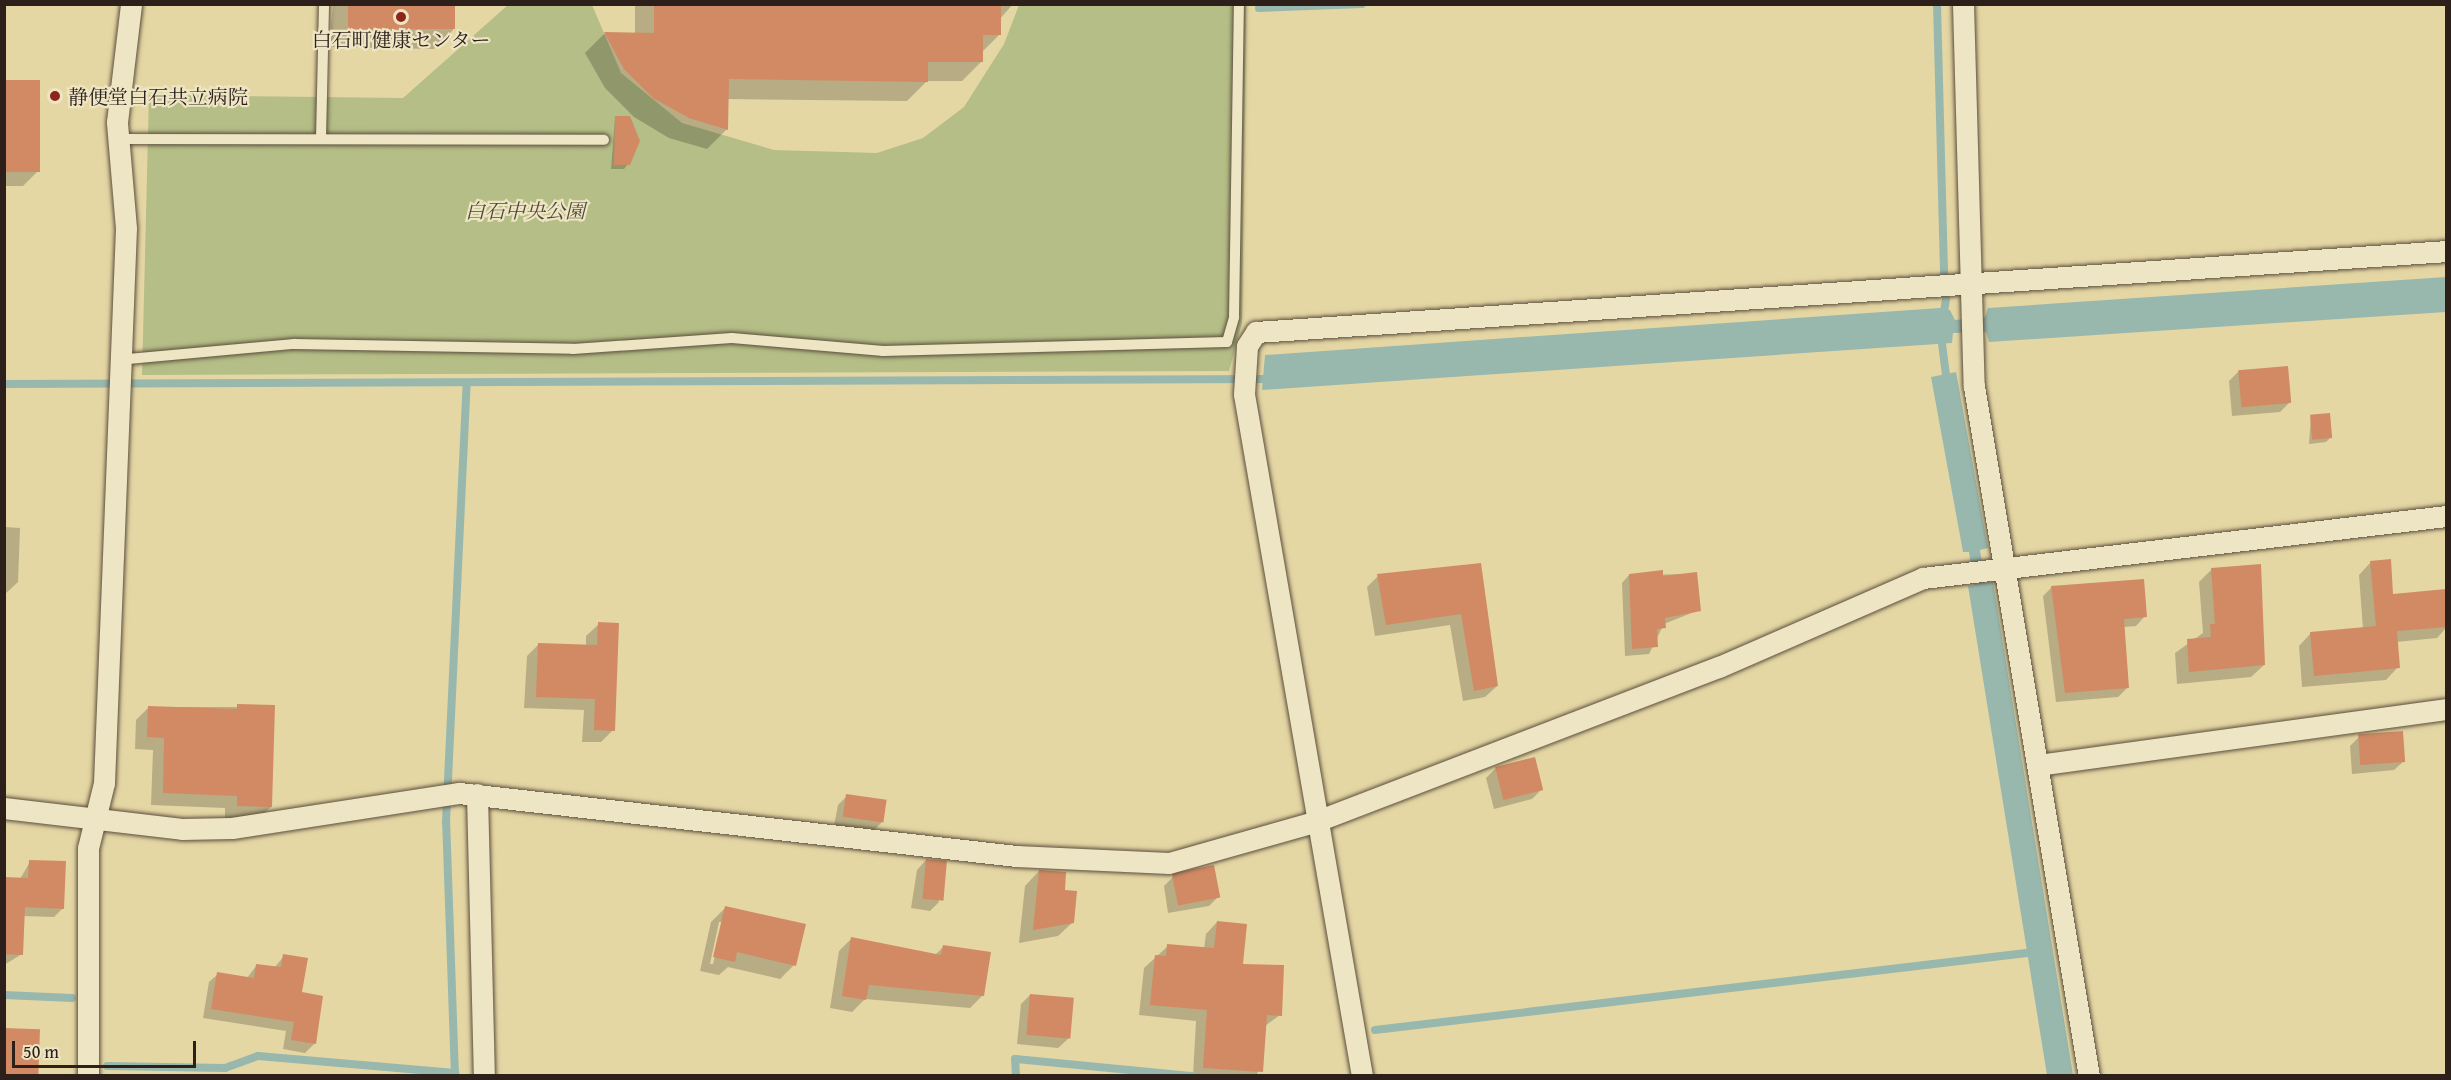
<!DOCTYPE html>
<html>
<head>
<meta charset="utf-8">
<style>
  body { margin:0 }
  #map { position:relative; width:2451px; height:1080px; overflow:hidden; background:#e5d7a4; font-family:"Gentium Book Plus","Noto Serif JP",serif }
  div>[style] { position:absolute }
  .green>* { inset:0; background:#b4be86 }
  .water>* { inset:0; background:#98b8ae }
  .shadow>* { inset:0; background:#0003 }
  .stream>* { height:8px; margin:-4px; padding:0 4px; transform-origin:4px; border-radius:4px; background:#98b8ae }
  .building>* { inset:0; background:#d18a64; transform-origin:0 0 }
  .roads { filter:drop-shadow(0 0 2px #5b4e3d) drop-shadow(0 0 2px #5b4e3d) }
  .lane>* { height:10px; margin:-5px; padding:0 5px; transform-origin:5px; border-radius:5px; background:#eee5c4 }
  .street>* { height:21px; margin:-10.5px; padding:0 10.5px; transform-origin:10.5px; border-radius:10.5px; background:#eee5c4 }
  .dots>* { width:16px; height:16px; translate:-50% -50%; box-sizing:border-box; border:3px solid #eee5c4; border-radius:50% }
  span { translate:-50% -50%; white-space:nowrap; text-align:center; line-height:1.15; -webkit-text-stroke:4.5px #eee5c4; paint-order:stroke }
  .poi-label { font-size:20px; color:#2d201b }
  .left { translate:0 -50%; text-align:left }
  .park-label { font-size:20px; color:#4f4836; font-style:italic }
  .frame { position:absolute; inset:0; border:6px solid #2d201b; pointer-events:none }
  .scale { position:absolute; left:12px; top:1041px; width:184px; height:27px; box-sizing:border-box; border:3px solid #2d201b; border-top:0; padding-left:8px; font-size:18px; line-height:21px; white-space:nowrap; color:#2d201b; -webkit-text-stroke:4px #eee5c4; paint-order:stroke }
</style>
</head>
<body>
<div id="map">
  <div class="green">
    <i style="clip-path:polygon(508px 5px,592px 5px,621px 73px,682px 123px,774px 150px,877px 153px,923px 138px,964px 107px,1004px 44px,1019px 5px,1246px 5px,1242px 323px,1229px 371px,142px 375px,149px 95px,403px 98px)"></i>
  </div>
  <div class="water">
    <i style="clip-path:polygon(2446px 277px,2446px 312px,1989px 342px,1986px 332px,1953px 333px,1952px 343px,1262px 390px,1265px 355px,1940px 308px,1950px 310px,1955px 320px,1985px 317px,1988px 308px)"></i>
    <i style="clip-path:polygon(1956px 372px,1988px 548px,1980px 550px,1985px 583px,1993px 582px,2073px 1075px,2047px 1075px,1968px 586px,1974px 585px,1969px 552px,1963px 552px,1931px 377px)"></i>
  </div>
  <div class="shadow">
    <i style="clip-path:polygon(333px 4px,454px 4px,453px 30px,434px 49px,329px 47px)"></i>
    <i style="clip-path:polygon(635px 4px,1013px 4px,999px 20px,999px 35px,982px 52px,982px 61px,962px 81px,927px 81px,907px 101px,727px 99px,727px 129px,707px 149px,669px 138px,634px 117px,605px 88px,585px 53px,604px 34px,635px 34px)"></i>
    <i style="clip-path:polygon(4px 82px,38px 171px,23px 186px,4px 186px)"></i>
    <i style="clip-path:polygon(615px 118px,628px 164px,624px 169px,611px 169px)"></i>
    <i style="clip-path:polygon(2239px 371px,2289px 403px,2280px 412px,2232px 416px,2229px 381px)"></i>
    <i style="clip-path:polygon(2311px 416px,2330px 438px,2326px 442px,2309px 444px)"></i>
    <i style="clip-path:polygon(4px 527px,20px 528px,18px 582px,4px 595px)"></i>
    <i style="clip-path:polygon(2371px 562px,2392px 595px,2446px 590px,2446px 628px,2437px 638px,2396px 642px,2398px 667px,2386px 680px,2302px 687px,2299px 646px,2311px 633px,2363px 629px,2359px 575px)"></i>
    <i style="clip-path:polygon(1480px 565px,1497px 686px,1485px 697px,1463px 701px,1450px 625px,1375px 636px,1367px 587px,1378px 576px)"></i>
    <i style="clip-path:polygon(2211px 570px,2264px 665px,2251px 677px,2177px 684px,2175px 653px,2203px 633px,2199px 582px)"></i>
    <i style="clip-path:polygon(1696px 574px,1699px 610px,1664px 624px,1649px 654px,1625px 656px,1622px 583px,1629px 575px)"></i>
    <i style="clip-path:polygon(2052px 587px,2145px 616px,2136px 626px,2123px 627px,2128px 687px,2118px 697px,2056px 702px,2043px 596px)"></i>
    <i style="clip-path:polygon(599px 624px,613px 730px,601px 742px,582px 742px,584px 710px,524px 708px,527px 656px,539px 644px,586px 646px,586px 636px)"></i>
    <i style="clip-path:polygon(149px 707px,274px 707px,271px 807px,258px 819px,225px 818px,225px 808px,151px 805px,153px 750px,135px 749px,136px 720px)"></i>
    <i style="clip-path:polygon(2359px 737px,2404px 761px,2394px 770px,2352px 774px,2350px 746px)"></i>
    <i style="clip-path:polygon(1496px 768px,1541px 790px,1532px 799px,1494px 809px,1486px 778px)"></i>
    <i style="clip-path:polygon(847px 796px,882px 822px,872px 832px,834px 826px,838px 805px)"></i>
    <i style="clip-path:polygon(926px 860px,939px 902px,930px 911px,911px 908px,917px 870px)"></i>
    <i style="clip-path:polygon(30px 862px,63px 908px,54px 917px,23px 916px,22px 954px,4px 965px,4px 878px,20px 879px)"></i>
    <i style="clip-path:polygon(1039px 871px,1063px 892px,1073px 922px,1058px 936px,1019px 943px,1025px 886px)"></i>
    <i style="clip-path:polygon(1173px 877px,1218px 897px,1209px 906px,1168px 913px,1164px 886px)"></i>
    <i style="clip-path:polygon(evenodd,725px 908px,794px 965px,780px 979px,728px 967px,719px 975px,700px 971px,711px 922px,725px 908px,719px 922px,723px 922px,713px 964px,710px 964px,719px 922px)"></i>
    <i style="clip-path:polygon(1217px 922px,1241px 965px,1280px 1015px,1265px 1026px,1257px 1076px,1193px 1076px,1196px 1021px,1139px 1015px,1144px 968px,1168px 946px,1204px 949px,1206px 934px)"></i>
    <i style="clip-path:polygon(851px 939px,934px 956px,943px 947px,983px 995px,970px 1008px,865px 999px,852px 1012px,830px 1008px,839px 951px)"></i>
    <i style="clip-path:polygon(284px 956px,300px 994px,321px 997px,314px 1044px,305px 1053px,283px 1049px,286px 1031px,203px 1018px,209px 982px,218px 974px,247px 978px,257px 965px,274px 968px)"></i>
    <i style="clip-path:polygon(1030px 995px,1068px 1039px,1058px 1048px,1017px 1044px,1021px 1004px)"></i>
  </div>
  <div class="stream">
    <i style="left:1937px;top:4px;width:269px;rotate:88.5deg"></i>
    <i style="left:1259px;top:8px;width:103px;rotate:-2.2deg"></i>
    <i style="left:1943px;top:318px;width:19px;rotate:-81deg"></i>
    <i style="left:1941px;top:336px;width:47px;rotate:82.7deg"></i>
    <i style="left:4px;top:384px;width:1268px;rotate:-0.23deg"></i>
    <i style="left:4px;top:995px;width:68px;rotate:2.5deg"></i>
    <i style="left:1375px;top:1030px;width:665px;rotate:-6.74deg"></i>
    <i style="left:107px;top:1066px;width:118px;rotate:1deg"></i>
    <i style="left:225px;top:1068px;width:35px;rotate:-20deg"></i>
    <i style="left:258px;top:1056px;width:198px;rotate:4.9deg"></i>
    <i style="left:455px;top:1076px;width:254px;rotate:-92deg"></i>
    <i style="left:446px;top:822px;width:439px;rotate:-87.3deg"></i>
    <i style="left:1016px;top:1076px;width:17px;rotate:-93deg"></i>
    <i style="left:1015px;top:1059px;width:179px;rotate:5.5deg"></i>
  </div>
  <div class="building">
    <i style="left:348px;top:4px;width:107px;height:25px"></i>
    <i style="clip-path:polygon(654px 4px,1001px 4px,1001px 35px,983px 35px,983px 62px,928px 62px,928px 82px,729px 79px,728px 130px,689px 118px,653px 98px,624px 69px,604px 32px,654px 33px)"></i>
    <i style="left:4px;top:80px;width:36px;height:92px"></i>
    <i style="clip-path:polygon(615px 116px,630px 116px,640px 141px,630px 165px,614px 165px)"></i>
    <i style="left:2288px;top:366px;width:37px;height:50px;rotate:85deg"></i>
    <i style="left:2330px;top:413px;width:25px;height:20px;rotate:85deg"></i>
    <i style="clip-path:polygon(2391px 559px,2393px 594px,2446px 589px,2446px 627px,2397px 631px,2400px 668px,2314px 676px,2310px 632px,2376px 626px,2370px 561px)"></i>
    <i style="clip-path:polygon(1481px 563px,1498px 686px,1474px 691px,1461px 614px,1386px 625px,1377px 574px)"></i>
    <i style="clip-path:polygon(2261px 564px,2265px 665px,2189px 672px,2187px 639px,2211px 637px,2210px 624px,2215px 624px,2211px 568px)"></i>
    <i style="clip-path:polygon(1663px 570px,1663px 576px,1697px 572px,1701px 611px,1665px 618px,1666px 628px,1657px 629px,1658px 647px,1632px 649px,1629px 574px)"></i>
    <i style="clip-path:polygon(2144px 579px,2147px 617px,2124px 619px,2129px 688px,2065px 693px,2051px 586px)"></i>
    <i style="clip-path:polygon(598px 622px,619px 623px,615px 731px,594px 730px,595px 699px,536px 697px,538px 643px,597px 645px)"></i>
    <i style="clip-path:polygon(237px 704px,275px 705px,272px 807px,237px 806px,237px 796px,163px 793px,164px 738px,147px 737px,148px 706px,237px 709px)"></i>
    <i style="left:2403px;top:731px;width:31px;height:45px;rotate:86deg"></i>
    <i style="left:1535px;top:757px;width:34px;height:41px;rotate:76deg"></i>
    <i style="left:846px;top:794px;width:41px;height:23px;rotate:8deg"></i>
    <i style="left:926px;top:859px;width:21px;height:40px;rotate:5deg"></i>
    <i style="clip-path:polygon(29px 860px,66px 861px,64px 909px,25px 907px,23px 955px,4px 954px,4px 877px,28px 878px)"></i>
    <i style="left:1214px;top:865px;width:33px;height:43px;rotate:79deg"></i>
    <i style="clip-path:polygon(1039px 870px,1066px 872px,1065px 890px,1077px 891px,1074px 923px,1033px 930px)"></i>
    <i style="clip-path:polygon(725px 906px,806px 924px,796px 966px,737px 952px,735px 962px,713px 957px)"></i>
    <i style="clip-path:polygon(1217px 921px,1247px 924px,1243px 964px,1284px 965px,1282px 1016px,1267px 1015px,1263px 1072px,1203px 1068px,1207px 1010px,1150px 1005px,1155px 955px,1166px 956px,1167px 944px,1214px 948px)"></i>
    <i style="clip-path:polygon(851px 937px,941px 955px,943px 945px,991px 952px,984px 996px,869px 985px,866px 1000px,842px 996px)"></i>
    <i style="clip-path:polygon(283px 954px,308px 958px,302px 992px,323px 996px,316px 1044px,291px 1040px,294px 1022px,211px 1009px,217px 972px,254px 978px,256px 964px,281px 967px)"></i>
    <i style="left:1030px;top:994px;width:44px;height:41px;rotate:5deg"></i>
    <i style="left:4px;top:1028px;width:36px;height:48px;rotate:2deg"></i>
  </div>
  <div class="roads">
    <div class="lane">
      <i style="left:321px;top:138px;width:134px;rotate:-88.7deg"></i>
      <i style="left:119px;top:139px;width:485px;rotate:0.1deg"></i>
      <i style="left:117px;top:360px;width:178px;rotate:-5.2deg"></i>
      <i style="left:294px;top:344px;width:279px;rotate:1deg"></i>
      <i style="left:573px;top:349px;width:159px;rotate:-4deg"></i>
      <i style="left:732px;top:338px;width:152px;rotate:4.9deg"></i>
      <i style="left:883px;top:351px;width:344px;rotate:-1.5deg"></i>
      <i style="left:1227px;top:342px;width:26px;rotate:-74deg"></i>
      <i style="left:1234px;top:317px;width:313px;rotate:-89.1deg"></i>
    </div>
    <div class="street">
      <i style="left:1963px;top:4px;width:382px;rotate:88.4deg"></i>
      <i style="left:1974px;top:386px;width:700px;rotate:80.54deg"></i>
      <i style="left:2038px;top:765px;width:412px;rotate:-7.8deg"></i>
      <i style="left:477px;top:794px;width:282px;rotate:88.6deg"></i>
      <i style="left:4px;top:808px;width:179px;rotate:6.7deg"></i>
      <i style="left:182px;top:829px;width:50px;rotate:-1.1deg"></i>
      <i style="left:232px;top:828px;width:230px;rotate:-8.8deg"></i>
      <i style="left:459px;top:793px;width:561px;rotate:6.45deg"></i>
      <i style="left:1016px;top:856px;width:153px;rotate:2.6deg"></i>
      <i style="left:1169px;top:863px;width:154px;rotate:-15.8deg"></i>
      <i style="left:1317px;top:821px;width:430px;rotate:-21deg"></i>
      <i style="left:1719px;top:667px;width:223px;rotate:-23.6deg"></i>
      <i style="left:1923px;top:578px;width:527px;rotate:-6.76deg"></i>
      <i style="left:88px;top:1076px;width:228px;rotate:-90deg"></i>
      <i style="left:88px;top:848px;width:67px;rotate:-76.2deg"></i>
      <i style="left:104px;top:783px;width:555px;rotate:-87.73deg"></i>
      <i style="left:126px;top:228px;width:106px;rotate:-94.9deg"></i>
      <i style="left:117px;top:122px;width:119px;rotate:-83.2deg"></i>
      <i style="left:1362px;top:1076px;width:692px;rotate:-99.82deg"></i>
      <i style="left:1244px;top:394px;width:48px;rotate:-86.4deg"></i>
      <i style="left:1247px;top:346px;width:17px;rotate:-57deg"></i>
      <i style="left:1256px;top:332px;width:1193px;rotate:-3.89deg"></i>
    </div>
  </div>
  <div class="dots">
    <i style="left:401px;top:17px;background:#8f2418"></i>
    <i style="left:55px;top:96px;background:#8f2418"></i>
  </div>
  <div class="poi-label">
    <span style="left:401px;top:39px">白石町健康センター</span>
    <span class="left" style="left:68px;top:96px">静便堂白石共立病院</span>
  </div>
  <div class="park-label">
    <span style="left:525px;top:210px">白石中央公園</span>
  </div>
  <div class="frame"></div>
  <div class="scale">50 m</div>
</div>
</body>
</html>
